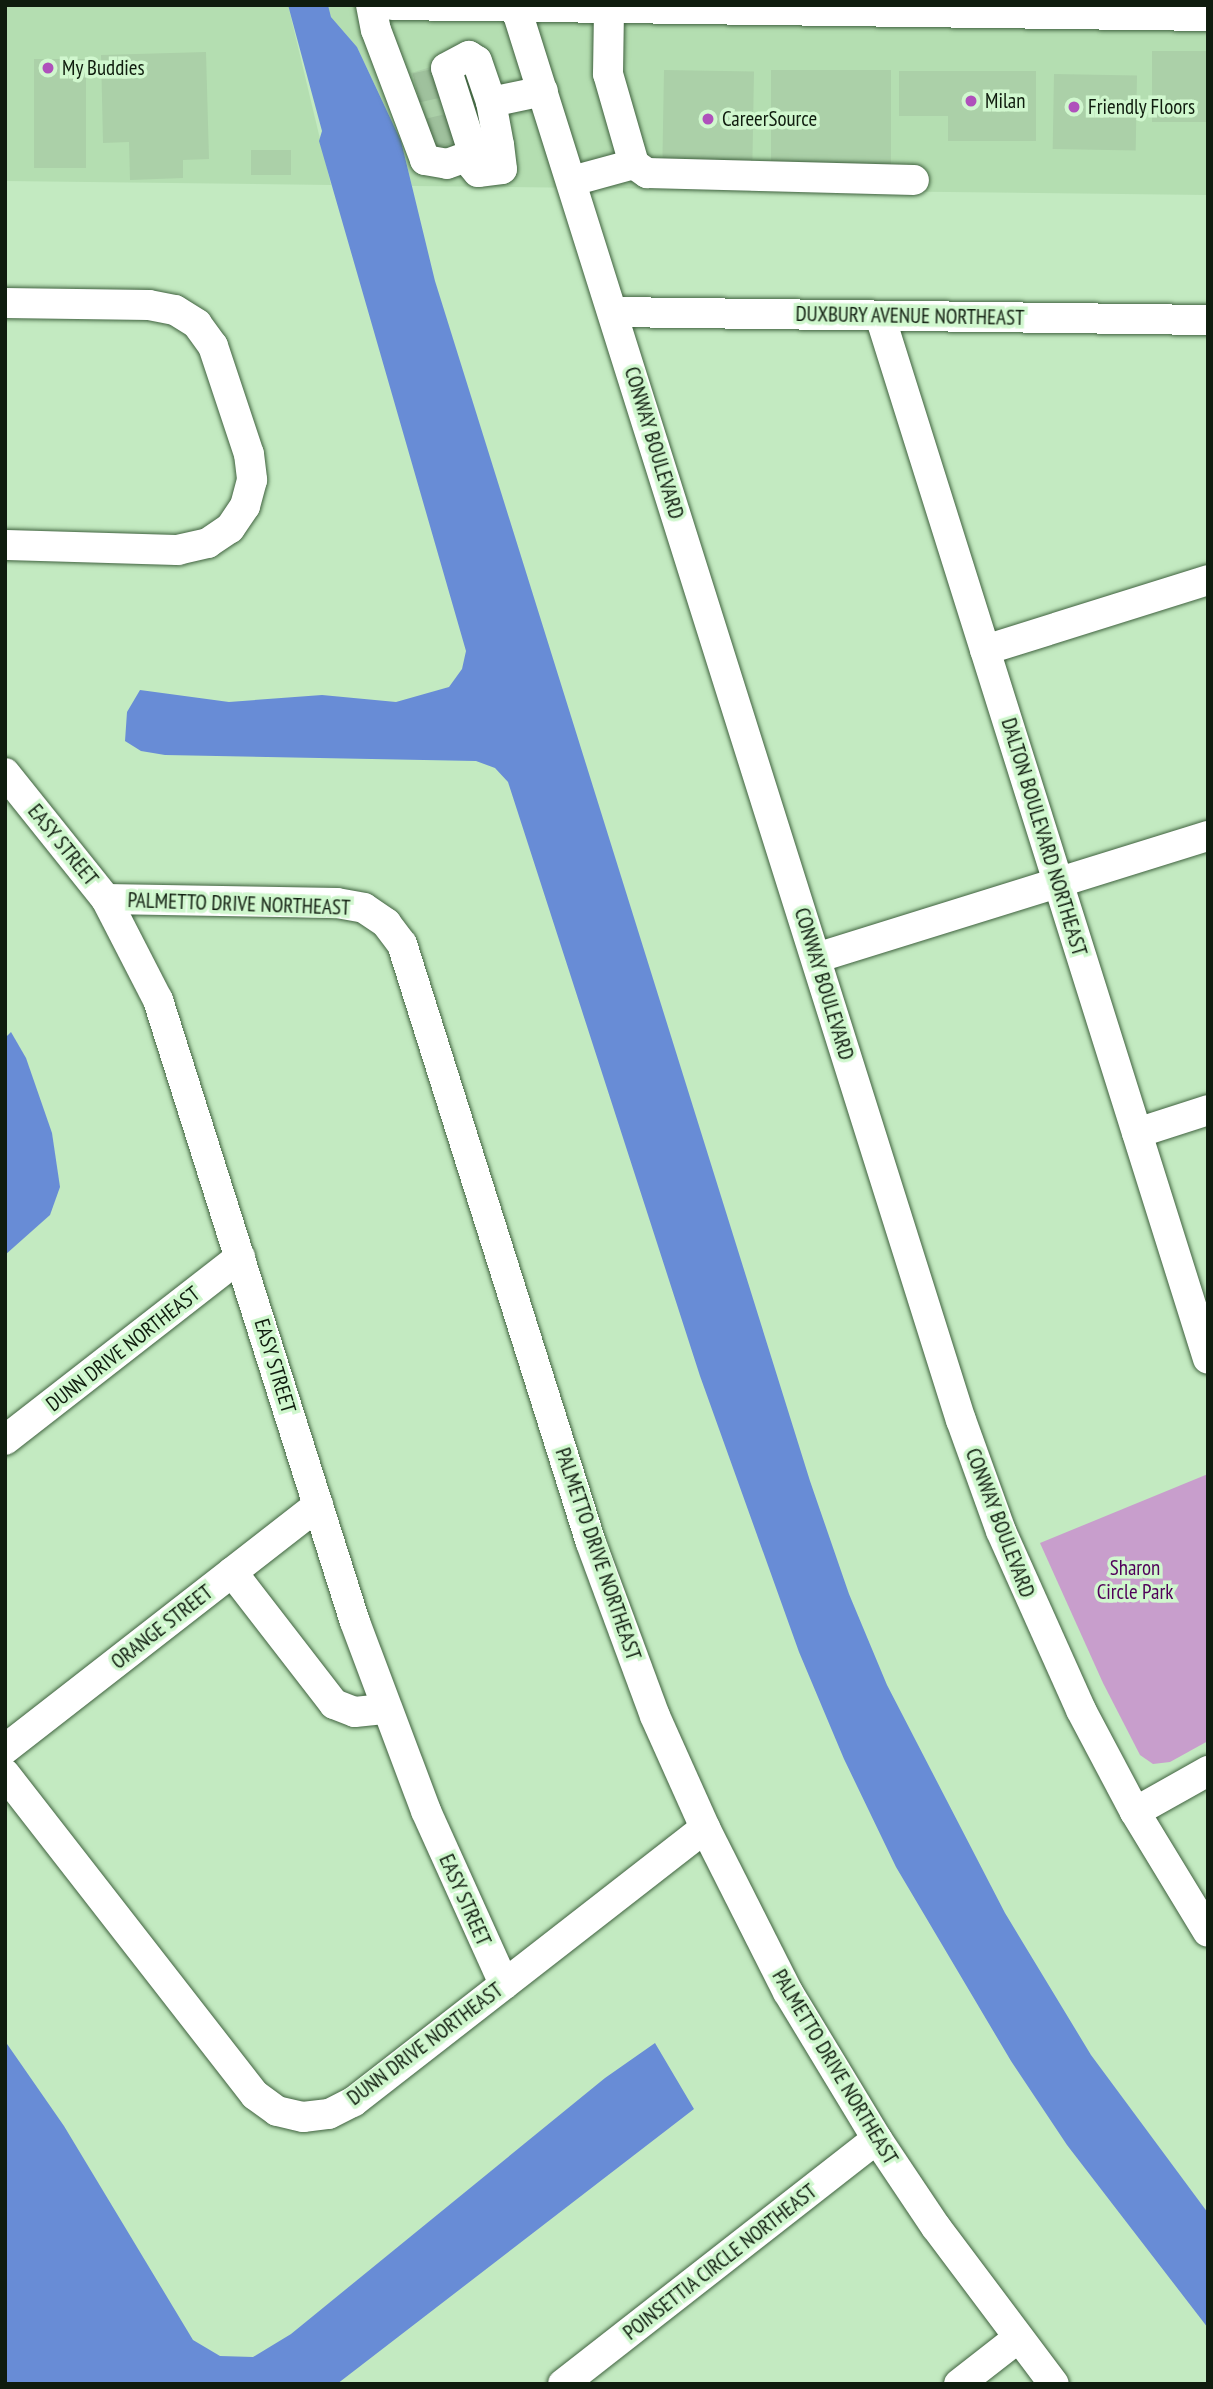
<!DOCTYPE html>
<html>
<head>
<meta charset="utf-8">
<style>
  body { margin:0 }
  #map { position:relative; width:1213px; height:2389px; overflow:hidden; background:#c3eac1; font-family:"PT Sans Narrow",sans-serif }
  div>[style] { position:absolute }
  .built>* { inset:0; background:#b4deb1 }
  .green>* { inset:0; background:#c89ecc }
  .water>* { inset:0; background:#688cd6 }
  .building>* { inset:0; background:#abd0a8; transform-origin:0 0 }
  .minor-tunnel>* { height:30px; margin-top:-15px; transform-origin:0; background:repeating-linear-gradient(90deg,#9fc19d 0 30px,transparent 0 45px) }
  .roads { filter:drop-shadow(0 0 2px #40623f) drop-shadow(0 0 2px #40623f) }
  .minor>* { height:30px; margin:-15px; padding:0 15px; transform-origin:15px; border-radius:15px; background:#fff }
  .dots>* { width:19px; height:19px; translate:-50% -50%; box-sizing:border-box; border:4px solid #d0f7ce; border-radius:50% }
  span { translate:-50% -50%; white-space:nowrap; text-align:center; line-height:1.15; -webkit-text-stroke:7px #d0f7ce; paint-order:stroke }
  .poi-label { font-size:21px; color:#0f1c0e }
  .left { translate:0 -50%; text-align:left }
  .street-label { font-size:21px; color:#0f1c0e }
  .park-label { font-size:21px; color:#500059 }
  .frame { position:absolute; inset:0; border:7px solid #0f1c0e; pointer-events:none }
</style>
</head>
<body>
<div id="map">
  <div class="built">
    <i style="clip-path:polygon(5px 5px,288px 5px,331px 185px,5px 181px)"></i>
    <i style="clip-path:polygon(328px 5px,1208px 5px,1208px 195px,412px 186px,401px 141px,357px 47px,331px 17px)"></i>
  </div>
  <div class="green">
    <i style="clip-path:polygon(1208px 1474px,1208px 1741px,1170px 1762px,1153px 1764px,1140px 1755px,1103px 1683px,1040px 1543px)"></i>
  </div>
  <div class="water">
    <i style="clip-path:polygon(288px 5px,328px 5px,331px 17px,357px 47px,401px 141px,435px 281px,810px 1481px,849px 1594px,887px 1685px,1005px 1913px,1091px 2055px,1208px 2213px,1208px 2328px,1067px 2145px,1011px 2061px,896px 1867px,844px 1759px,799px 1652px,700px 1376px,508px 782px,495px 768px,476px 761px,165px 755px,141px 751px,125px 741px,127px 712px,140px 690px,229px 702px,322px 695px,396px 702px,449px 687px,462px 669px,466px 651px,319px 141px,322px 131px)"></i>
    <i style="clip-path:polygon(11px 1032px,26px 1058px,52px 1133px,60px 1187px,50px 1215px,5px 1255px,5px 1038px)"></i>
    <i style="clip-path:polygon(5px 2041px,64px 2126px,193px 2340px,220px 2356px,253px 2357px,291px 2334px,605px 2078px,655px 2043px,694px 2109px,337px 2384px,5px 2384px)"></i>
  </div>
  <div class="building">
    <i style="left:1208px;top:51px;width:71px;height:56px;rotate:90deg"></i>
    <i style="clip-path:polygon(206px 52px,209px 159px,183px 160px,183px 178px,130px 180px,129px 142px,103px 143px,101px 55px)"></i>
    <i style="left:34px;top:59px;width:52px;height:109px"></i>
    <i style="left:437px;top:65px;width:84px;height:27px;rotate:73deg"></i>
    <i style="left:664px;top:70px;width:90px;height:97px;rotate:1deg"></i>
    <i style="left:771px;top:70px;width:120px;height:101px"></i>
    <i style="clip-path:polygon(899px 71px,1036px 71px,1036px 141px,948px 141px,948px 116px,899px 116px)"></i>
    <i style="left:1054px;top:74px;width:83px;height:75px;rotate:1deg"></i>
    <i style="left:291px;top:150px;width:25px;height:40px;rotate:90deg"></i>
  </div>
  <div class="minor-tunnel">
    <i style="left:416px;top:88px;width:27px;rotate:-13deg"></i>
    <i style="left:430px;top:133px;width:27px;rotate:-13deg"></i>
  </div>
  <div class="roads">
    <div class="minor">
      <i style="left:371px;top:5px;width:25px;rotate:79deg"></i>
      <i style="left:376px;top:30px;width:139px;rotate:69.3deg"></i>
      <i style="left:425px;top:160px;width:22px;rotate:10deg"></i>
      <i style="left:447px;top:164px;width:55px;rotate:-20.1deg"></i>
      <i style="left:499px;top:145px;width:44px;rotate:-100.5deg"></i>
      <i style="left:491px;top:102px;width:53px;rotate:-11.9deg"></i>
      <i style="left:392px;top:5px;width:816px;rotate:0.77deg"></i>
      <i style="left:515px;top:5px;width:1484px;rotate:72.51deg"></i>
      <i style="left:961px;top:1420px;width:118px;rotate:70.2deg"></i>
      <i style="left:1001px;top:1531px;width:196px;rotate:65.9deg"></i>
      <i style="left:1081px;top:1710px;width:115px;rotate:62.1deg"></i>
      <i style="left:1135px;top:1812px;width:140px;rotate:58.7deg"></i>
      <i style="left:474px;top:155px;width:91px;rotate:-107.8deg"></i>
      <i style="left:446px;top:68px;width:26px;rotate:-28deg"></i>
      <i style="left:469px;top:56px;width:9px;rotate:32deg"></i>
      <i style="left:477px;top:61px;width:43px;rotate:71.1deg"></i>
      <i style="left:467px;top:159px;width:17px;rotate:50deg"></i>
      <i style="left:478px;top:172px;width:24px;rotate:-7deg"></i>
      <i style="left:502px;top:169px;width:24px;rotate:-97deg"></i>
      <i style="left:634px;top:164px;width:16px;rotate:35deg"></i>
      <i style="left:647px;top:173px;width:267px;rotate:1.5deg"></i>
      <i style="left:572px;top:181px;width:64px;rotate:-15.3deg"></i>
      <i style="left:634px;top:164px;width:94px;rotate:-106.1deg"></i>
      <i style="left:608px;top:74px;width:66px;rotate:-89.1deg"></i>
      <i style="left:5px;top:303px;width:144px;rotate:0.8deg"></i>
      <i style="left:149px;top:305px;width:26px;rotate:11deg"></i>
      <i style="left:175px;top:310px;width:26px;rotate:32deg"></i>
      <i style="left:197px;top:324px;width:27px;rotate:54deg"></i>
      <i style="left:213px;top:346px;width:114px;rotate:71.6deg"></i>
      <i style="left:249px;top:454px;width:26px;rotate:83deg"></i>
      <i style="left:252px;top:480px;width:27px;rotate:105deg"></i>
      <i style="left:245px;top:506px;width:27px;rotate:124deg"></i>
      <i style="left:230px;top:528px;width:27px;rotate:146deg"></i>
      <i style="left:208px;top:543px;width:31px;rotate:167deg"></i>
      <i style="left:178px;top:550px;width:173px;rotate:-178.3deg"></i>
      <i style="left:613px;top:312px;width:595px;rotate:0.77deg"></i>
      <i style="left:880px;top:316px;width:1093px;rotate:72.54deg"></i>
      <i style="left:985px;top:650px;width:234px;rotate:-17.4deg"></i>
      <i style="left:5px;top:773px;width:161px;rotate:51.3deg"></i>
      <i style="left:106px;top:899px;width:114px;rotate:62.8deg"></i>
      <i style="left:158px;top:1000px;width:652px;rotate:72.43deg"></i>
      <i style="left:355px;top:1622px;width:202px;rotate:69.4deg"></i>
      <i style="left:426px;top:1811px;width:190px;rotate:65.7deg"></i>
      <i style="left:106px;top:899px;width:231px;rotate:1deg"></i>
      <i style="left:337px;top:903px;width:27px;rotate:10deg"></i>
      <i style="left:364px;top:908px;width:27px;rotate:34deg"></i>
      <i style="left:386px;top:923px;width:26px;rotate:53deg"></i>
      <i style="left:402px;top:944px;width:628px;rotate:72.49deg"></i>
      <i style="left:591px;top:1543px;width:184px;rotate:69.7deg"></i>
      <i style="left:655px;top:1716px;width:123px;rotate:65.9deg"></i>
      <i style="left:705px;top:1828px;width:184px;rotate:63.2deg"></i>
      <i style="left:788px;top:1992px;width:172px;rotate:58.8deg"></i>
      <i style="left:877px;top:2139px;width:106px;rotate:56.2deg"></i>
      <i style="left:936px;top:2227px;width:196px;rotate:53.1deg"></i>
      <i style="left:816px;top:958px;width:411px;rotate:-17.3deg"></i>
      <i style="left:1137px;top:1133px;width:75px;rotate:-17.9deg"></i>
      <i style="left:5px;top:1440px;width:298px;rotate:-37.9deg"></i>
      <i style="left:232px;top:1572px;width:167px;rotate:52.3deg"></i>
      <i style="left:334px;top:1704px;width:22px;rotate:21deg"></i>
      <i style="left:355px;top:1712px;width:31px;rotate:-6deg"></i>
      <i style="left:5px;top:1749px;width:397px;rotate:-37.9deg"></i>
      <i style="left:5px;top:1774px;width:407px;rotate:52.1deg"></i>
      <i style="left:255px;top:2095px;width:27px;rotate:36deg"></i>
      <i style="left:277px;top:2111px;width:27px;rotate:13deg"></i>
      <i style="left:303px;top:2117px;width:26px;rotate:-7deg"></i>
      <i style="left:329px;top:2114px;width:27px;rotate:-27deg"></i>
      <i style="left:353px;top:2102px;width:446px;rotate:-37.9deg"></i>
      <i style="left:1135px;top:1812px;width:84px;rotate:-29.3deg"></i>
      <i style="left:563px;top:2384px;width:398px;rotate:-38deg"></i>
      <i style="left:959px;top:2384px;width:75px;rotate:-37.9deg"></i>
    </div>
  </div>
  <div class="dots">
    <i style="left:48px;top:68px;background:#af51bb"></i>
    <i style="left:971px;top:101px;background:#af51bb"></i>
    <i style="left:1074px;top:107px;background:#af51bb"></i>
    <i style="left:708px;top:119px;background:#af51bb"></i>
  </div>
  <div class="poi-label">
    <span class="left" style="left:62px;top:68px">My Buddies</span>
    <span class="left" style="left:985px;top:101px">Milan</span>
    <span class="left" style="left:1088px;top:107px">Friendly Floors</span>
    <span class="left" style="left:722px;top:119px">CareerSource</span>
  </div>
  <div class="street-label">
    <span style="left:910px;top:316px;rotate:1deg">DUXBURY AVENUE NORTHEAST</span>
    <span style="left:654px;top:443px;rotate:73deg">CONWAY BOULEVARD</span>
    <span style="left:1044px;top:837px;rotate:73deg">DALTON BOULEVARD NORTHEAST</span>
    <span style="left:63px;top:845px;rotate:51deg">EASY STREET</span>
    <span style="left:239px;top:904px;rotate:2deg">PALMETTO DRIVE NORTHEAST</span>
    <span style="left:824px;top:984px;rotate:73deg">CONWAY BOULEVARD</span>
    <span style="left:123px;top:1349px;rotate:-38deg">DUNN DRIVE NORTHEAST</span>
    <span style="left:275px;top:1366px;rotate:73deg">EASY STREET</span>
    <span style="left:1000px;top:1523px;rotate:69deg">CONWAY BOULEVARD</span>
    <span style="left:598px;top:1554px;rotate:71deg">PALMETTO DRIVE NORTHEAST</span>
    <span style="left:162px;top:1627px;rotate:-38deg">ORANGE STREET</span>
    <span style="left:465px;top:1900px;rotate:66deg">EASY STREET</span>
    <span style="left:425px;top:2044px;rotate:-37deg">DUNN DRIVE NORTHEAST</span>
    <span style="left:835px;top:2067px;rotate:59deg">PALMETTO DRIVE NORTHEAST</span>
    <span style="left:720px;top:2262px;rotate:-38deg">POINSETTIA CIRCLE NORTHEAST</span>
  </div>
  <div class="park-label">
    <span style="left:1135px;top:1580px">Sharon<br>Circle Park</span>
  </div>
  <div class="frame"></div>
</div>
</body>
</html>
